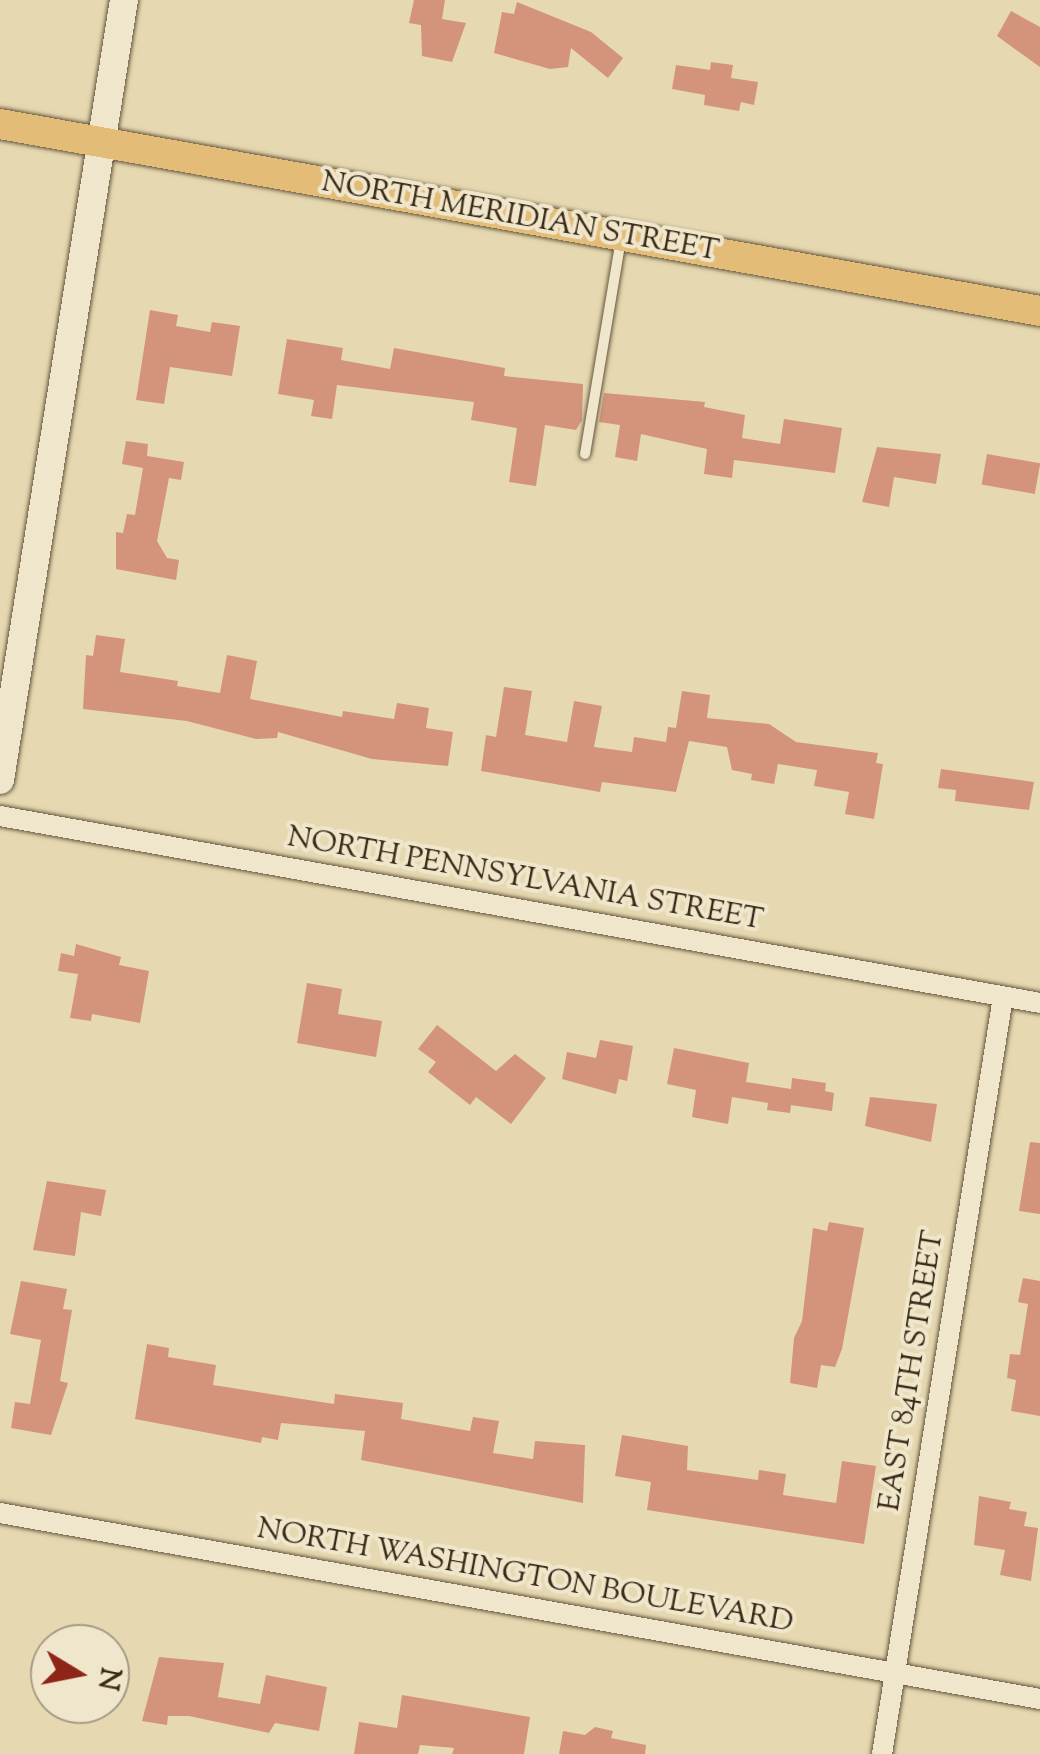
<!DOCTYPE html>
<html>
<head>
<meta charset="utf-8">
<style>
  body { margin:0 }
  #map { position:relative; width:1040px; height:1754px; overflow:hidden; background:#e6d9b1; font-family:"Sorts Mill Goudy",serif }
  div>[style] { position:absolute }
  .building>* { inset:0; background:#d3947b; transform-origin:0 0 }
  .roads { filter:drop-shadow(0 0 2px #66563d) drop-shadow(0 0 2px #66563d) }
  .lane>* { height:10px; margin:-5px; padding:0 5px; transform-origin:5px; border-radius:5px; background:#efe6cc }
  .street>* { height:20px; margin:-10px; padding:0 10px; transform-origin:10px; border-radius:10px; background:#efe6cc }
  .secondary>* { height:28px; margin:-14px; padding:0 14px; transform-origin:14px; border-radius:14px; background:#efe6cc }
  .primary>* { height:30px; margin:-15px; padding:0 15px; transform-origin:15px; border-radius:15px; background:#e3bc78 }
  span { translate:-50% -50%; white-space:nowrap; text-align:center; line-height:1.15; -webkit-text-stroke:8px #efe6cc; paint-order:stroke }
  .street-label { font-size:30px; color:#3b2a16 }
  .north { position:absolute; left:30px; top:1624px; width:100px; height:100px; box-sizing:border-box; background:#efe6cc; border:2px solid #a79b83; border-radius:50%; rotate:100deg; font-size:28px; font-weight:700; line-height:40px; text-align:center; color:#3b2a16 }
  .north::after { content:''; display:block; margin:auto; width:35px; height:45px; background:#8f2418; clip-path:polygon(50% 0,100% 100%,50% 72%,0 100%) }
</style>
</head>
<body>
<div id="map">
  <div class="building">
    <i style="clip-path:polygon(414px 0,445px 0,442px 19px,466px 23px,452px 62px,422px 56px,421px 25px,409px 23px)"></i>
    <i style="clip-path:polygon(517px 2px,591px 32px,623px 58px,608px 78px,571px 48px,568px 67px,550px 69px,494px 53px,502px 12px,514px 14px)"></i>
    <i style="clip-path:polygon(1011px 11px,1040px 27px,1040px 67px,997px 36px)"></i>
    <i style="clip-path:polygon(711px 62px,733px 65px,731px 78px,758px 82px,754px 105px,741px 102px,739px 111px,704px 105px,705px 95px,672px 89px,676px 65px,710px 70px)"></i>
    <i style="clip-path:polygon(150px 310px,178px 315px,176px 326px,210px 332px,212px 322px,240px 326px,232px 376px,170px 367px,164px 404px,136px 400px)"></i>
    <i style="clip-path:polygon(287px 339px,343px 348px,341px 360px,390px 369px,394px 348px,505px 368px,504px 376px,583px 384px,582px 420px,576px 430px,545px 425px,536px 486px,509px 482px,517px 428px,471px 420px,474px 402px,337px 385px,332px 419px,311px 416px,314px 400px,278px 394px)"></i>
    <i style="clip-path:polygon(604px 393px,705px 402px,704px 407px,745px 415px,742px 438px,780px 444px,784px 419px,842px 428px,835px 473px,734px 460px,732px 478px,704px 474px,707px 449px,641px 434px,637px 461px,615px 457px,620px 425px,599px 422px)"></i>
    <i style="clip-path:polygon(126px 441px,148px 444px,147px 456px,184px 462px,181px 480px,169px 478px,157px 541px,167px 558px,179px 560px,176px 580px,116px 569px,116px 532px,123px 533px,127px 514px,135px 515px,143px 468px,122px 464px)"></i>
    <i style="clip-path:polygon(877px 447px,941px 454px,936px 484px,894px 477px,889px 507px,862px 502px)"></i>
    <i style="left:987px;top:454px;width:54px;height:31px;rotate:10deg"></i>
    <i style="clip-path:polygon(96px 635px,125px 639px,120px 672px,178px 681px,177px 686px,220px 693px,227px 655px,257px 661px,250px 699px,342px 717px,343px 711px,394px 719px,397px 703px,429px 708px,426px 728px,453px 732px,448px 766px,372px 759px,278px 732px,277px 738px,256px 739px,187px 721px,83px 709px,86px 655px,93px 656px)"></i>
    <i style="clip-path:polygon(504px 687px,532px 691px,525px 735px,567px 742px,574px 701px,602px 706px,594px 747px,632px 752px,634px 737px,666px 742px,668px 727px,676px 728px,682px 691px,710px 695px,707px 718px,769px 724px,796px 742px,878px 753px,876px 763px,883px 764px,874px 819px,845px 814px,849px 792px,814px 786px,817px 770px,778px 764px,774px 784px,751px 780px,752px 774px,732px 770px,727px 747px,689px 741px,676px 792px,602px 782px,600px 792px,481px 771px,486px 735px,496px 737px)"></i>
    <i style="clip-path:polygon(941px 769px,1034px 782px,1029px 810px,955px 801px,956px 790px,938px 788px)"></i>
    <i style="clip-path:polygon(76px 944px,121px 957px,119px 965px,149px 971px,140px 1023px,92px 1014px,91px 1021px,70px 1018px,78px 974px,58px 971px,61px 953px,74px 956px)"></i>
    <i style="clip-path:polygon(307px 983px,342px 989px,338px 1014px,382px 1021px,376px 1057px,297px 1043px)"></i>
    <i style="clip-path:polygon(437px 1025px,496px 1071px,515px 1054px,546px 1078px,511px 1124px,476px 1097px,470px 1105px,428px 1072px,436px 1062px,418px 1049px)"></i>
    <i style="clip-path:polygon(600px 1040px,633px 1046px,627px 1081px,619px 1079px,616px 1094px,562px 1079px,567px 1052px,596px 1058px)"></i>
    <i style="clip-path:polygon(674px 1048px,749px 1063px,746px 1082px,791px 1089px,792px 1078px,826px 1083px,825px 1091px,834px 1093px,832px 1111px,791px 1105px,790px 1113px,767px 1110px,768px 1103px,732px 1097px,728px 1124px,692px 1117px,696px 1090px,667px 1084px)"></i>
    <i style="clip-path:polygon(870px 1097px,937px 1104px,931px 1142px,865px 1126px)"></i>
    <i style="clip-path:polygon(1030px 1142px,1040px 1143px,1040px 1214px,1019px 1211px)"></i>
    <i style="clip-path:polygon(47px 1181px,106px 1190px,101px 1216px,81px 1212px,75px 1256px,33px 1250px)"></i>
    <i style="clip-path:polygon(829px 1222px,864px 1228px,842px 1349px,835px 1367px,821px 1365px,817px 1388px,790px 1383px,794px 1338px,802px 1321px,813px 1228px,827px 1231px)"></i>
    <i style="clip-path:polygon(1023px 1278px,1040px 1281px,1040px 1416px,1011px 1411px,1016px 1380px,1007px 1378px,1010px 1354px,1020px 1355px,1028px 1304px,1018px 1302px)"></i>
    <i style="clip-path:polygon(21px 1281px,67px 1289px,63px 1309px,72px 1310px,60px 1381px,68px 1383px,51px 1435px,11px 1428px,15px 1402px,30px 1404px,41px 1340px,10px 1334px)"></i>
    <i style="clip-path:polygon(147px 1344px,169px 1348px,168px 1357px,216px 1365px,213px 1385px,334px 1404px,335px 1394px,403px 1403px,401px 1419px,470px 1431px,473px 1417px,499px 1421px,493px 1453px,533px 1459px,535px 1441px,585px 1445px,583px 1503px,361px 1460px,365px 1431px,281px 1423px,278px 1440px,262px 1437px,261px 1443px,135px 1419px)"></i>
    <i style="clip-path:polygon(622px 1435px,688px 1446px,687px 1470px,758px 1480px,759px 1470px,786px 1474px,783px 1495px,836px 1503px,842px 1461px,876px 1466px,864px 1544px,647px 1510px,651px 1482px,615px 1476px)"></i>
    <i style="clip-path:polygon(979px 1496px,1011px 1502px,1009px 1509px,1027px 1512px,1024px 1526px,1038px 1528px,1031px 1581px,1000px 1575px,1005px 1550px,974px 1545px)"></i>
    <i style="clip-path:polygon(159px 1657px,224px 1663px,218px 1697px,260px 1704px,266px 1675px,327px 1687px,319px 1731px,275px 1723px,269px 1733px,189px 1716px,168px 1716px,167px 1725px,142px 1721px)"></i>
    <i style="clip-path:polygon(402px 1695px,530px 1717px,524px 1754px,452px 1754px,454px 1748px,420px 1745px,418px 1754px,354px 1754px,359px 1722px,397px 1728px)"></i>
    <i style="clip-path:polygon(595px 1727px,613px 1731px,611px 1738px,646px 1745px,645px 1754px,559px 1754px,563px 1731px,585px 1735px)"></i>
  </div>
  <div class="roads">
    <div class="lane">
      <i style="left:585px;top:454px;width:219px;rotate:-80.5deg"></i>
    </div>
    <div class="street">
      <i style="left:0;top:816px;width:1057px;rotate:10.19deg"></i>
      <i style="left:0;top:1513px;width:1057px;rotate:10.14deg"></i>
      <i style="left:882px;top:1754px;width:767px;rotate:-80.92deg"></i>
    </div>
    <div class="secondary">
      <i style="left:0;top:780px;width:790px;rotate:-80.97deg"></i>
    </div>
    <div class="primary">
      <i style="left:0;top:124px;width:1057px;rotate:10.19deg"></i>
    </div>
  </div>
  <div class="street-label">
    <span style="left:520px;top:218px;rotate:10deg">NORTH MERIDIAN STREET</span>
    <span style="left:525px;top:880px;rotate:10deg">NORTH PENNSYLVANIA STREET</span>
    <span style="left:913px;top:1371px;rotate:-81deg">EAST 84TH STREET</span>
    <span style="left:525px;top:1577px;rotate:10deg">NORTH WASHINGTON BOULEVARD</span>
  </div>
  <div class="north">N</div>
</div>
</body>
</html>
